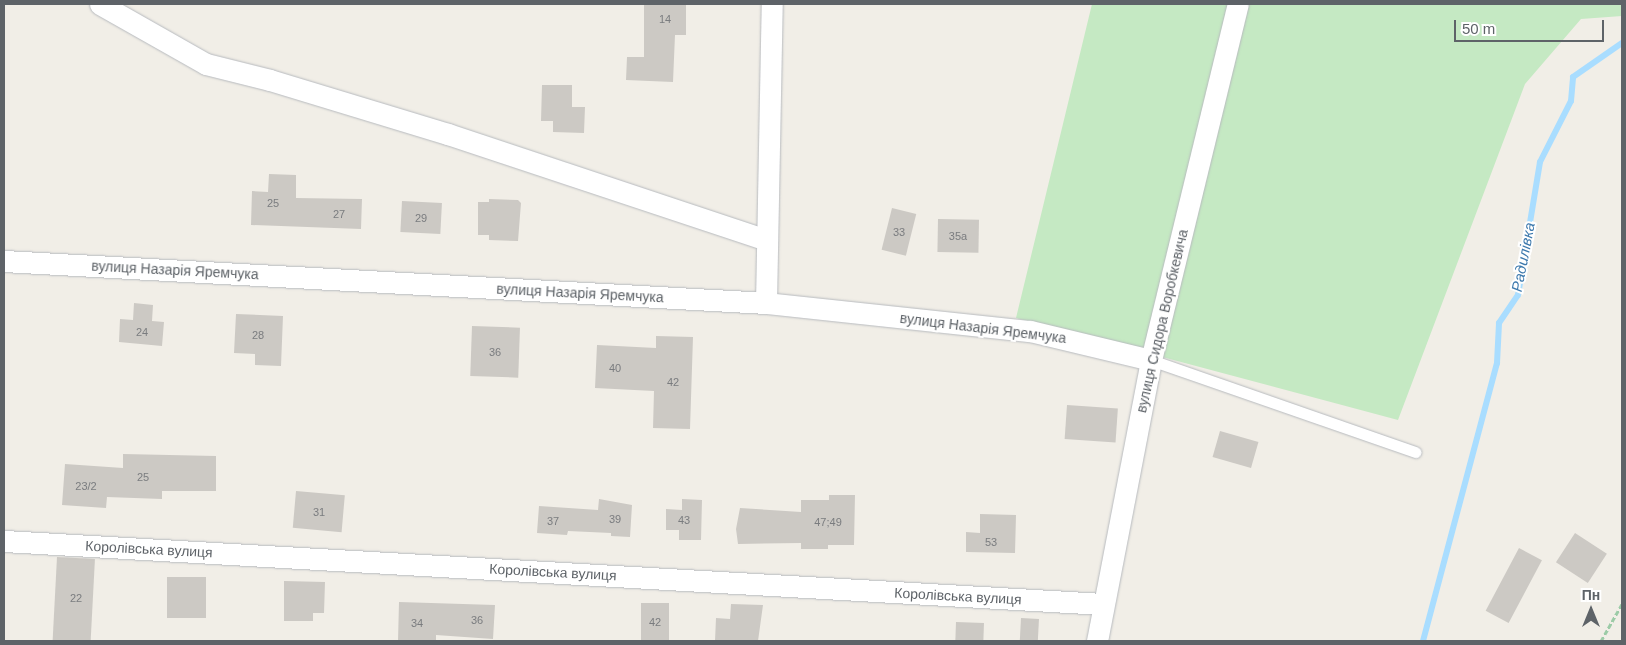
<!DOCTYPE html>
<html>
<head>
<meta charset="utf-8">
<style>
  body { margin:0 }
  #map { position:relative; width:1626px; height:645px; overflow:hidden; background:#f1eee7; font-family:Arial,sans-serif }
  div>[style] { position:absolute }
  .green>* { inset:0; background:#c5e9c3 }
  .stream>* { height:6px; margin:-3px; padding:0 3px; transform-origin:3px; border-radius:3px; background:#a9ddff }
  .building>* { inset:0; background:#ccc9c4; transform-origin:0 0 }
  .path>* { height:3px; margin-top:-1.5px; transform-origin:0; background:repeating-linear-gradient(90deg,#9ccba7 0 5px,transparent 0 7.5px) }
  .roads { filter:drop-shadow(0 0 1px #b7babe) drop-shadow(0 0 1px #b7babe) }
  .lane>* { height:11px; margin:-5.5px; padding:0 5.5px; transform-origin:5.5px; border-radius:5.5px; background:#fff }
  .street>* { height:21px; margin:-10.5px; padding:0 10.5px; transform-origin:10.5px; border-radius:10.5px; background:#fff }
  span { translate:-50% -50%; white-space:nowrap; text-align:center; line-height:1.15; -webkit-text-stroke:4px #fff; paint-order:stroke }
  .number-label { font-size:11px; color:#7a7c7f }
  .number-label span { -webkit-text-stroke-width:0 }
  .street-label { font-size:14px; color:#5e6368 }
  .water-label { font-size:15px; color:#3d79ad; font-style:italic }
  .frame { position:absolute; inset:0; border:5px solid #5e6368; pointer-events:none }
  .north { position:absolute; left:1566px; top:585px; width:50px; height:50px; -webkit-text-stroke:4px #fff; paint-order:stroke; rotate:0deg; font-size:14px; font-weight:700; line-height:20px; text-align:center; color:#5e6368 }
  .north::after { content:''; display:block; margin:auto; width:18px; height:22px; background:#5e6368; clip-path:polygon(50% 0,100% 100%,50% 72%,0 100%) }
  .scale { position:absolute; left:1454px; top:20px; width:150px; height:22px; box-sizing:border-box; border:2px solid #5e6368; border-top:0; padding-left:6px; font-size:15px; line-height:18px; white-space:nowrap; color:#5e6368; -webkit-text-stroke:4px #fff; paint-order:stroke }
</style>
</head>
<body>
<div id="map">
  <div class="green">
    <i style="clip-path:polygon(1092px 4px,1622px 4px,1622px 16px,1581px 19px,1525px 84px,1398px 420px,1016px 318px)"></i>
  </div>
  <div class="stream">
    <i style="left:1423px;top:641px;width:288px;rotate:-75.1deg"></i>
    <i style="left:1497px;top:363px;width:40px;rotate:-87.1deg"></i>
    <i style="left:1499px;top:323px;width:34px;rotate:-56deg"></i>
    <i style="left:1518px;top:295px;width:135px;rotate:-80.6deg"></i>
    <i style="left:1540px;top:162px;width:68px;rotate:-63.1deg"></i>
    <i style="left:1571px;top:101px;width:24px;rotate:-85deg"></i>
    <i style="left:1573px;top:77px;width:60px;rotate:-34.8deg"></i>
  </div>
  <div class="building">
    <i style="clip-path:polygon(644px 4px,686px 4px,686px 35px,675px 35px,673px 82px,626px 80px,627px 57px,644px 57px)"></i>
    <i style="clip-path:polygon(542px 85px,572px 85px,572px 107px,585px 107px,584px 133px,553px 132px,553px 121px,541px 121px)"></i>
    <i style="clip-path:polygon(269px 174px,296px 175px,296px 198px,362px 199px,361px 229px,251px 225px,252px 191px,268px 192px)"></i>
    <i style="clip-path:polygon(489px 199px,518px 200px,521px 203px,518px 241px,489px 240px,489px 235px,478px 235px,478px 202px,489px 202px)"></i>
    <i style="left:402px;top:201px;width:40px;height:31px;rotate:3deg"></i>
    <i style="left:892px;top:208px;width:25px;height:43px;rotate:14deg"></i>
    <i style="left:938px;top:219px;width:41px;height:33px;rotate:1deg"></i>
    <i style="clip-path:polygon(134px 303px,153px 305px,152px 321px,164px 322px,162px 346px,119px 342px,120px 319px,133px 320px)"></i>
    <i style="clip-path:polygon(236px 314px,283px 316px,281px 366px,255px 365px,255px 354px,234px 353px)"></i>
    <i style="left:472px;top:326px;width:48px;height:50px;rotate:2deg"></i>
    <i style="clip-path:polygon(656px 336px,693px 337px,690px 429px,653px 428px,654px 391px,595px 388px,597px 345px,656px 348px)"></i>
    <i style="left:1067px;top:405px;width:51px;height:34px;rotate:4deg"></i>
    <i style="left:1220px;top:431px;width:40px;height:27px;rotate:16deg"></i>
    <i style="clip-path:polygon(123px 454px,216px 456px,216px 491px,162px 491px,162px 499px,107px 497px,106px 508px,62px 505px,65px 464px,123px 468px)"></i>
    <i style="left:296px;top:491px;width:49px;height:37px;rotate:5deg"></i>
    <i style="clip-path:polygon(829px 495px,855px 495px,854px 545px,828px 545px,828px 549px,801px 549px,801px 543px,738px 544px,736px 529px,740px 508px,801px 512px,801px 500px,829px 500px)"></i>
    <i style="clip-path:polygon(599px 499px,632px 505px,630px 537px,611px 536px,611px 533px,568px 531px,567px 535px,537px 533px,539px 506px,598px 510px)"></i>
    <i style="clip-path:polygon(682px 499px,702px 500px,701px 540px,679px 540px,679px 530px,666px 530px,666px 509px,682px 510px)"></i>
    <i style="clip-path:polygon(980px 514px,1016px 515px,1015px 553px,966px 552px,966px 532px,980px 533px)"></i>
    <i style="left:1575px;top:533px;width:38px;height:35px;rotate:33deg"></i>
    <i style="left:1519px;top:548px;width:26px;height:71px;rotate:28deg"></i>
    <i style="left:57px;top:557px;width:38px;height:84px;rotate:3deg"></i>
    <i style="left:167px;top:577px;width:39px;height:41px"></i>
    <i style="clip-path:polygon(284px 581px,325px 582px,324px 613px,313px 613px,313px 621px,284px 621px)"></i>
    <i style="clip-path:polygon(399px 602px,495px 605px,493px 639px,436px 635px,436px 641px,398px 641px)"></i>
    <i style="left:641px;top:603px;width:28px;height:37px"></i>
    <i style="clip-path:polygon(731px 604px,763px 605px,758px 641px,715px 641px,716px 618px,730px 619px)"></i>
    <i style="left:1021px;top:618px;width:18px;height:23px;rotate:3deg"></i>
    <i style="left:956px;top:622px;width:28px;height:19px;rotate:2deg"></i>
  </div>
  <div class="path">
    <i style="left:1601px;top:641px;width:43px;rotate:-60.4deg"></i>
  </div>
  <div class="roads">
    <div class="lane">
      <i style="left:1151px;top:360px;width:280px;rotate:19.2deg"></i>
    </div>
    <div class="street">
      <i style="left:100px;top:4px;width:122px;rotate:29.5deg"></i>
      <i style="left:206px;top:64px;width:66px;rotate:14deg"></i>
      <i style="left:270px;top:80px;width:186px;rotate:16.9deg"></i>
      <i style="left:448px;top:134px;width:336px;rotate:18.4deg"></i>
      <i style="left:4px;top:261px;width:763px;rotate:3.15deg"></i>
      <i style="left:766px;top:303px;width:265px;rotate:6.1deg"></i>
      <i style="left:1030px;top:331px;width:124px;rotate:13.5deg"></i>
      <i style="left:766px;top:303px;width:299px;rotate:-88.9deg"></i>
      <i style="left:4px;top:541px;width:1101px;rotate:3.28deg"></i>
      <i style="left:1097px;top:641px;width:286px;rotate:-79.1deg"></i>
      <i style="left:1151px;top:360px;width:366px;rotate:-76.3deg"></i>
    </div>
  </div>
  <div class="number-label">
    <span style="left:665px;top:19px">14</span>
    <span style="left:273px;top:203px">25</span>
    <span style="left:339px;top:214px">27</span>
    <span style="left:421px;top:218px">29</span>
    <span style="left:899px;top:232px">33</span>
    <span style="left:958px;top:236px">35а</span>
    <span style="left:142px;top:332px">24</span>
    <span style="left:258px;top:335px">28</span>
    <span style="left:495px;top:352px">36</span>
    <span style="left:615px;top:368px">40</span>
    <span style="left:673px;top:382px">42</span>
    <span style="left:143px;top:477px">25</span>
    <span style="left:86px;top:486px">23/2</span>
    <span style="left:319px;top:512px">31</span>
    <span style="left:615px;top:519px">39</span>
    <span style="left:684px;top:520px">43</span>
    <span style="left:553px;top:521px">37</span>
    <span style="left:828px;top:522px">47;49</span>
    <span style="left:991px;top:542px">53</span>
    <span style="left:76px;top:598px">22</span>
    <span style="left:477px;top:620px">36</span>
    <span style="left:655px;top:622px">42</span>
    <span style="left:417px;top:623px">34</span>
  </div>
  <div class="street-label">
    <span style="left:175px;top:270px;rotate:3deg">вулиця Назарія Яремчука</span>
    <span style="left:580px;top:293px;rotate:3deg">вулиця Назарія Яремчука</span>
    <span style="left:1162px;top:321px;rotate:-77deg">вулиця Сидора Воробкевича</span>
    <span style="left:983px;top:328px;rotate:7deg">вулиця Назарія Яремчука</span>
    <span style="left:149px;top:549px;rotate:3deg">Королівська вулиця</span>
    <span style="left:553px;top:572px;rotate:3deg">Королівська вулиця</span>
    <span style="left:958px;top:596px;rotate:3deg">Королівська вулиця</span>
  </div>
  <div class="water-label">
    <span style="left:1523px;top:257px;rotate:-79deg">Радилівка</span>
  </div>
  <div class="frame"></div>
  <div class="north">Пн</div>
  <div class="scale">50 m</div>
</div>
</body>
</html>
